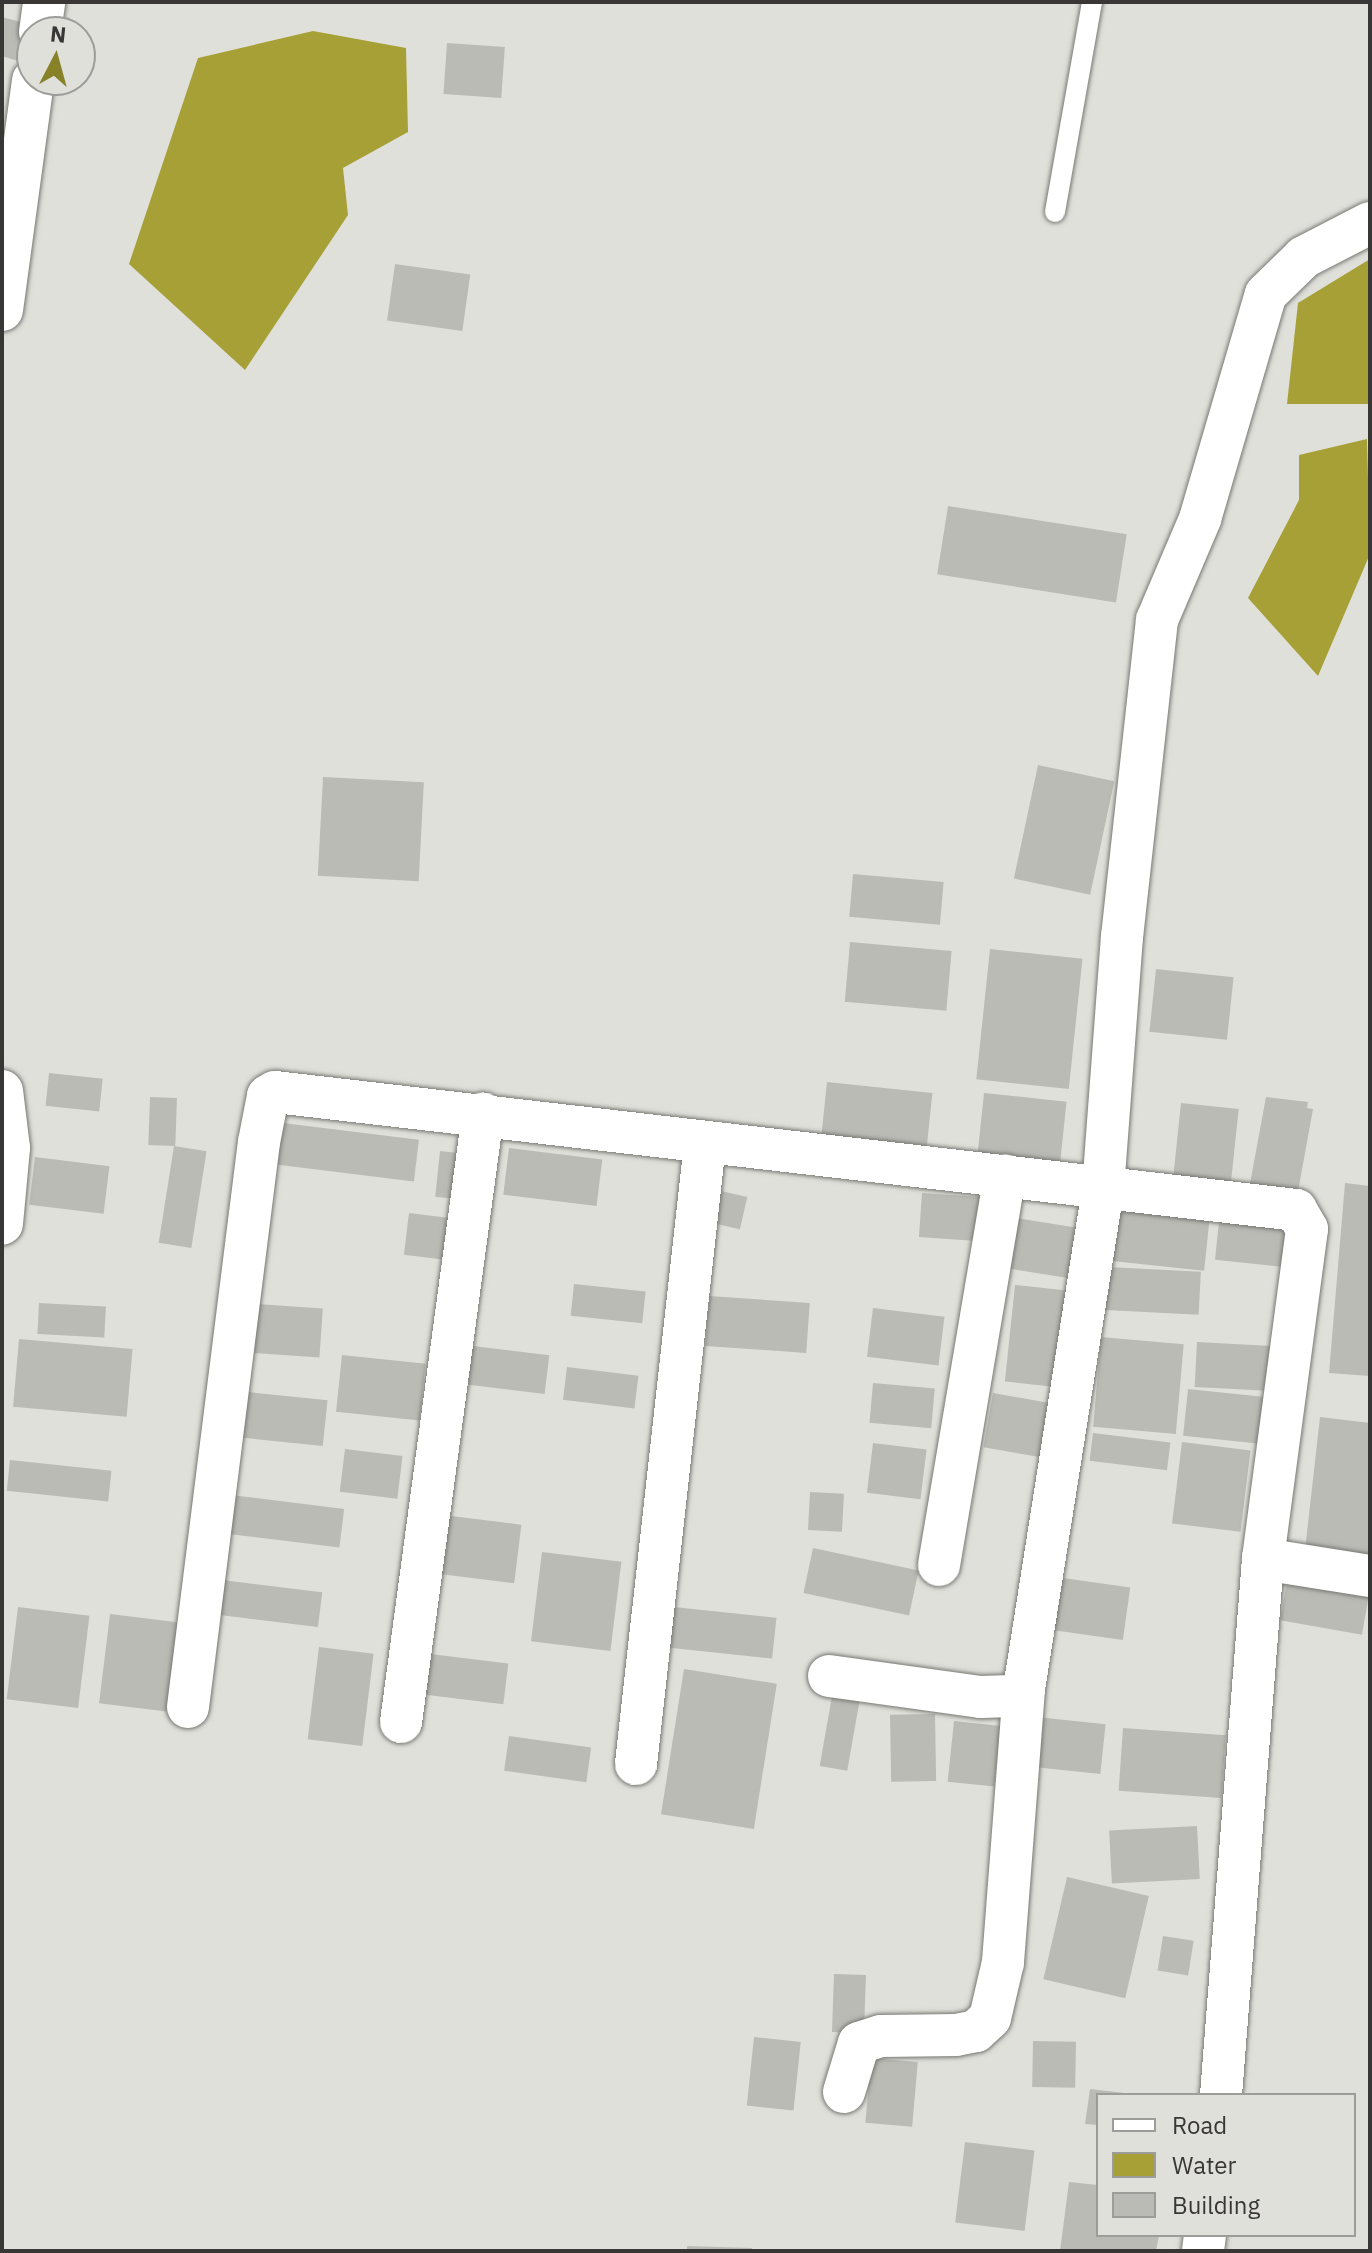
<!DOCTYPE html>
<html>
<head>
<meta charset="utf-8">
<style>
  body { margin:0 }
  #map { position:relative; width:1372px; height:2253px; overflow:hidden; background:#e0e0db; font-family:"IBM Plex Sans",sans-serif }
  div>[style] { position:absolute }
  .water>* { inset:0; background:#a7a037 }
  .building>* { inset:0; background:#bbbbb6; transform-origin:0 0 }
  .roads { filter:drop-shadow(0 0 2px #787873) drop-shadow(0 0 2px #787873) }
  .lane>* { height:20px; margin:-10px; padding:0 10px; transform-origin:10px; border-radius:10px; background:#fff }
  .street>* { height:42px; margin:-21px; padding:0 21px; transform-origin:21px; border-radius:21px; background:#fff }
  span { translate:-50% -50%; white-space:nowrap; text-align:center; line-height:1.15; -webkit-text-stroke:6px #e0e0db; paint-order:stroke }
  .frame { position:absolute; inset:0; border:4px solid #383736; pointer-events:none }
  .legend { position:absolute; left:1096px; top:2093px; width:260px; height:144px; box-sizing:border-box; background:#e0e0db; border:2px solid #9d9c99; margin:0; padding:10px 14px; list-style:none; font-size:24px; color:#383736 }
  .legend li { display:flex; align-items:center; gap:16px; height:40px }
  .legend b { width:40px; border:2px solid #9d9c99 }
  .north { position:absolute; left:16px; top:16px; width:80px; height:80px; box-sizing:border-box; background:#e0e0db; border:2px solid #9d9c99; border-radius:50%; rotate:6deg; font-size:22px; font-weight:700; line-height:32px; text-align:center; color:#383736 }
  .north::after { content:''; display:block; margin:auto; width:28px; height:36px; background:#878128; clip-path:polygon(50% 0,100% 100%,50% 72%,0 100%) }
</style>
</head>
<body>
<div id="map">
  <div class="water">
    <i style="clip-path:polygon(313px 31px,406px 48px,408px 132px,343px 168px,348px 215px,245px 370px,129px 264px,198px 58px)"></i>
    <i style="clip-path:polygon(1370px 259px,1370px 404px,1287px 404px,1298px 303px)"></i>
    <i style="clip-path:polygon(1367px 439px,1370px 554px,1318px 676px,1248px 598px,1299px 500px,1299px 455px)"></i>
  </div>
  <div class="building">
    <i style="clip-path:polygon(2px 17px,32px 25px,21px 62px,2px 56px)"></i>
    <i style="left:447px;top:43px;width:58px;height:51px;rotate:4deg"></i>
    <i style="left:395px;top:264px;width:76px;height:57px;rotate:8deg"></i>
    <i style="left:948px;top:506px;width:181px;height:69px;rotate:9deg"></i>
    <i style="left:1038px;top:765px;width:78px;height:116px;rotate:12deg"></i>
    <i style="left:323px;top:777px;width:101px;height:99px;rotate:3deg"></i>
    <i style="left:853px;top:874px;width:91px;height:43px;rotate:5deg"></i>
    <i style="left:850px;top:942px;width:102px;height:60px;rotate:5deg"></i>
    <i style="left:990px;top:949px;width:93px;height:131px;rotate:6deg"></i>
    <i style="left:1156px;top:969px;width:78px;height:63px;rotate:6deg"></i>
    <i style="left:49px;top:1073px;width:54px;height:33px;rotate:6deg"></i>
    <i style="left:827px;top:1082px;width:106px;height:53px;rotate:6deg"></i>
    <i style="left:984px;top:1093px;width:83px;height:69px;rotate:6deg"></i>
    <i style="left:150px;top:1097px;width:27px;height:48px;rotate:2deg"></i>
    <i style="clip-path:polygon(1266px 1097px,1308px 1102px,1307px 1108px,1313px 1109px,1297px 1197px,1249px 1189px)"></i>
    <i style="left:1181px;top:1103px;width:58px;height:89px;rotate:6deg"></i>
    <i style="left:283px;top:1123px;width:137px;height:42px;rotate:7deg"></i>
    <i style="left:174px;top:1146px;width:33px;height:98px;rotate:9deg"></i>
    <i style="left:509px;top:1148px;width:94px;height:47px;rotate:7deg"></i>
    <i style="left:440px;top:1151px;width:18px;height:46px;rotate:6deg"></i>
    <i style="left:35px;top:1157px;width:75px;height:48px;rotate:7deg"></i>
    <i style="clip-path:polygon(1345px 1183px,1370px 1186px,1370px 1376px,1329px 1373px)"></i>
    <i style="left:721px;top:1191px;width:27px;height:33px;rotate:13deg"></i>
    <i style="left:922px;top:1193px;width:65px;height:44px;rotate:4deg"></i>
    <i style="left:1115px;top:1210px;width:95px;height:51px;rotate:6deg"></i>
    <i style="left:1220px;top:1212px;width:69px;height:48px;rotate:6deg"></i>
    <i style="left:409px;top:1213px;width:41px;height:42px;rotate:7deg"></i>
    <i style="left:1009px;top:1217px;width:85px;height:51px;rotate:9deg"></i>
    <i style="left:1108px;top:1267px;width:93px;height:43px;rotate:3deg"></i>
    <i style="left:574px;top:1284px;width:72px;height:32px;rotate:6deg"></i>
    <i style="left:1015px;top:1285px;width:59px;height:97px;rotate:6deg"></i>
    <i style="left:709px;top:1296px;width:101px;height:50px;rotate:4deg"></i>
    <i style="left:39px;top:1303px;width:67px;height:31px;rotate:3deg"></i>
    <i style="left:257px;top:1304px;width:66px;height:49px;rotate:4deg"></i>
    <i style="left:873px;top:1308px;width:72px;height:49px;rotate:7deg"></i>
    <i style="left:1101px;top:1337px;width:83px;height:90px;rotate:5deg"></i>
    <i style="left:19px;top:1339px;width:114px;height:68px;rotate:5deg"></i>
    <i style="left:1197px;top:1342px;width:88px;height:45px;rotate:3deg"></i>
    <i style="left:457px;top:1344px;width:93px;height:39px;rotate:7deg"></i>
    <i style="left:342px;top:1355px;width:84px;height:57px;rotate:6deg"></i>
    <i style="left:567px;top:1367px;width:72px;height:33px;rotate:7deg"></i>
    <i style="left:873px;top:1383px;width:62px;height:40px;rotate:5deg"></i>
    <i style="left:1188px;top:1389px;width:90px;height:47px;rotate:6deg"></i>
    <i style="left:248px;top:1392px;width:80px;height:46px;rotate:6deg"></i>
    <i style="left:993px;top:1393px;width:60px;height:55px;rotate:10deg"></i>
    <i style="clip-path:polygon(1320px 1417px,1370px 1423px,1370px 1558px,1305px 1550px)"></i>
    <i style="left:1093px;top:1433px;width:78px;height:28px;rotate:7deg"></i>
    <i style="left:1182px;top:1442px;width:69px;height:82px;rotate:7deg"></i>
    <i style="left:873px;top:1443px;width:54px;height:50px;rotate:7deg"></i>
    <i style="left:345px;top:1449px;width:58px;height:43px;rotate:7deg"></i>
    <i style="left:10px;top:1460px;width:102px;height:31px;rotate:6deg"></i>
    <i style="left:810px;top:1492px;width:34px;height:38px;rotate:3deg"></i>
    <i style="left:231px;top:1495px;width:114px;height:39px;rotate:7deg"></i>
    <i style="left:443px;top:1515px;width:79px;height:59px;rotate:7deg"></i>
    <i style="left:813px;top:1548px;width:108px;height:46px;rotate:12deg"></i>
    <i style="left:542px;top:1552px;width:80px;height:90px;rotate:7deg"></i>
    <i style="left:1288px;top:1576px;width:83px;height:45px;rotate:10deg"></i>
    <i style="left:1056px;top:1577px;width:75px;height:53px;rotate:8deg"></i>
    <i style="left:222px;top:1580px;width:101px;height:35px;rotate:7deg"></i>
    <i style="left:18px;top:1607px;width:72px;height:93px;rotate:7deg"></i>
    <i style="left:674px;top:1607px;width:103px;height:41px;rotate:6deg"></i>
    <i style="left:110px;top:1614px;width:72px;height:90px;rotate:7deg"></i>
    <i style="left:319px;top:1647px;width:55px;height:93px;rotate:7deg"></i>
    <i style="left:422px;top:1653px;width:87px;height:41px;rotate:7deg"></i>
    <i style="left:684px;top:1669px;width:94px;height:147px;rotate:9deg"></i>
    <i style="left:832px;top:1696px;width:28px;height:71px;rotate:10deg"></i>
    <i style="left:935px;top:1714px;width:67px;height:45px;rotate:89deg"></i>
    <i style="left:1027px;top:1716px;width:79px;height:50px;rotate:6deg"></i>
    <i style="left:954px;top:1721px;width:47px;height:61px;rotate:6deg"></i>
    <i style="left:1123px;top:1728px;width:103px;height:63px;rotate:4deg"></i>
    <i style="left:509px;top:1736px;width:83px;height:35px;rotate:8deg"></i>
    <i style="left:1197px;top:1826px;width:53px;height:88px;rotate:87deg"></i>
    <i style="left:1067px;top:1877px;width:84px;height:105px;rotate:13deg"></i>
    <i style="left:1163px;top:1936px;width:31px;height:35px;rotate:9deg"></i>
    <i style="left:834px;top:1974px;width:32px;height:58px;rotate:2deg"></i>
    <i style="left:754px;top:2037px;width:47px;height:69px;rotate:6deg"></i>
    <i style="left:1033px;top:2041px;width:43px;height:46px;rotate:1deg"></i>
    <i style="left:871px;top:2058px;width:47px;height:65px;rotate:5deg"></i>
    <i style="clip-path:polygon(1090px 2089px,1125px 2093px,1098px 2095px,1098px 2125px,1085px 2124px)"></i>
    <i style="left:965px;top:2142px;width:70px;height:81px;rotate:7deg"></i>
    <i style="clip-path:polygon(1069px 2182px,1098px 2185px,1098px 2235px,1159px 2235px,1156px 2251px,1060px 2251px)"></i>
    <i style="clip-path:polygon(687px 2246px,752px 2248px,752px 2251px,687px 2251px)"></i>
  </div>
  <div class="roads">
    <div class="lane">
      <i style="left:1055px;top:212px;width:213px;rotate:-80deg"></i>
    </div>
    <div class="street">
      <i style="left:40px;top:32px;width:30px;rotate:-82deg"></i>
      <i style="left:2px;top:310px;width:232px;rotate:-82.3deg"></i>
      <i style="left:2px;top:1091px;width:57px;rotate:83deg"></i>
      <i style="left:9px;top:1148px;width:76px;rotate:95.3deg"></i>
      <i style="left:1263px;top:1559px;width:108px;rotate:9deg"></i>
      <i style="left:939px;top:1565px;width:395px;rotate:-80.4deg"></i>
      <i style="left:829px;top:1676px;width:153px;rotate:7.9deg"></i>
      <i style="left:981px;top:1697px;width:31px;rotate:-2deg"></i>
      <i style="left:1012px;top:1696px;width:14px;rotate:-30deg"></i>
      <i style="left:1024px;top:1689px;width:506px;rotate:-81.02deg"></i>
      <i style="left:1103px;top:1189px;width:253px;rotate:-85.7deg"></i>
      <i style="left:1122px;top:937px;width:319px;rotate:-83.7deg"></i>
      <i style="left:1157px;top:620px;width:110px;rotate:-66.9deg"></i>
      <i style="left:1200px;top:519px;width:234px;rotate:-73.7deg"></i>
      <i style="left:1266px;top:294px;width:53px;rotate:-44.2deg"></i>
      <i style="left:1304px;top:257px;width:74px;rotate:-27.3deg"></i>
      <i style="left:188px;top:1707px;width:569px;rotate:-82.84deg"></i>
      <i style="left:259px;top:1142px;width:47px;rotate:-78.9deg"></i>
      <i style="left:268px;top:1096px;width:8px;rotate:-30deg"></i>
      <i style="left:275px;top:1092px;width:1028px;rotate:6.59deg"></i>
      <i style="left:1296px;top:1210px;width:22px;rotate:60deg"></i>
      <i style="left:1307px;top:1229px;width:333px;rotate:97.6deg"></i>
      <i style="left:1263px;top:1559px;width:538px;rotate:94.48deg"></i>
      <i style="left:401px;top:1722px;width:614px;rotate:-82.32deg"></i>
      <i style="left:636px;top:1764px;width:624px;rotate:-83.65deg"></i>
      <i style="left:844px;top:2092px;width:51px;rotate:-73deg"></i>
      <i style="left:859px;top:2043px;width:23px;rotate:-18deg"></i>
      <i style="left:881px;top:2036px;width:75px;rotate:-0.8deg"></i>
      <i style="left:956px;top:2035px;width:20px;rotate:-11deg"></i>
      <i style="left:976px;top:2031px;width:19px;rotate:-43deg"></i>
      <i style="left:990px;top:2018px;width:57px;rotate:-76.9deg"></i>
      <i style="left:1003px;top:1962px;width:274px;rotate:-85.6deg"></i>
      <i style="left:1203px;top:2251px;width:16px;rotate:-83deg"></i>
    </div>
  </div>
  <div class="frame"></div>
  <ul class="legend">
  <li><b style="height:10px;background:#fff"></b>Road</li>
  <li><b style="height:22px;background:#a7a037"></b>Water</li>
  <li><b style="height:22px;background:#bbbbb6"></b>Building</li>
  </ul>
  <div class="north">N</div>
</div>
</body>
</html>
